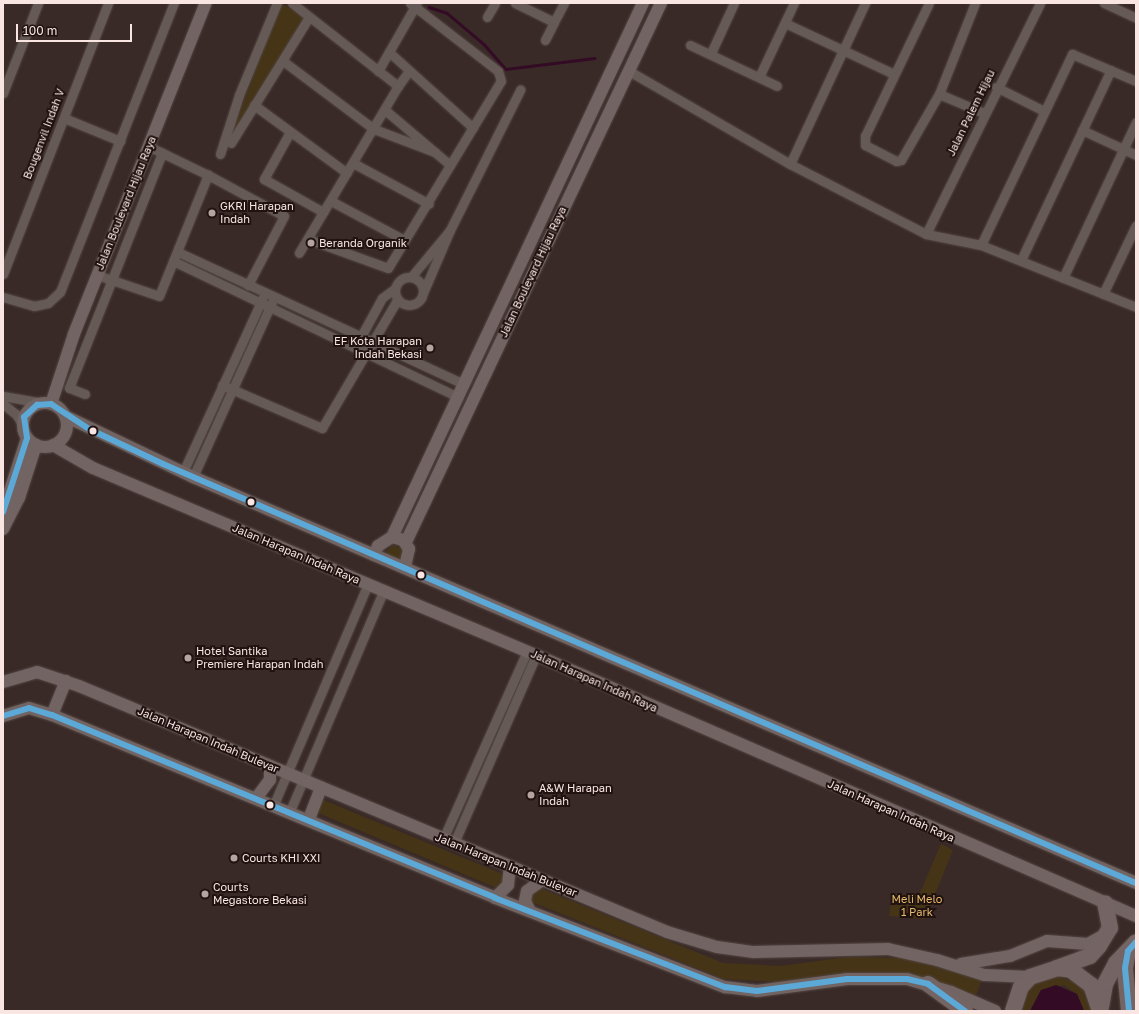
<!DOCTYPE html>
<html>
<head>
<meta charset="utf-8">
<style>
  body { margin:0 }
  #map { position:relative; width:1139px; height:1014px; overflow:hidden; background:#392a27; font-family:"Golos Text",sans-serif }
  div>[style] { position:absolute }
  .green>* { inset:0; background:#453416 }
  .water>* { inset:0; background:#340b25 }
  .stream>* { height:2.5px; margin:-1.25px; padding:0 1.25px; transform-origin:1.25px; border-radius:1.25px; background:#340b25 }
  .roads { filter:drop-shadow(0 0 1px #534643) drop-shadow(0 0 1px #534643) }
  .street>* { height:9px; margin:-4.5px; padding:0 4.5px; transform-origin:4.5px; border-radius:4.5px; background:#665a57 }
  .street>.ring { margin:-4.5px; padding:0; box-sizing:content-box; background:none; border:9px solid #665a57; border-radius:50% }
  .secondary>* { height:12px; margin:-6px; padding:0 6px; transform-origin:6px; border-radius:6px; background:#716462 }
  .secondary>.ring { margin:-6px; padding:0; box-sizing:content-box; background:none; border:12px solid #716462; border-radius:50% }
  .highway>* { height:16px; margin:-8px; padding:0 8px; transform-origin:8px; border-radius:8px; background:#746463 }
  .bus-1>* { height:6px; margin:-3px; padding:0 3px; transform-origin:3px; border-radius:3px; background:#5ca8d6 }
  .dots>* { width:11px; height:11px; translate:-50% -50%; box-sizing:border-box; border:2px solid #1f1210; border-radius:50% }
  span { translate:-50% -50%; white-space:nowrap; text-align:center; line-height:1.15; -webkit-text-stroke:4px #1f1210; paint-order:stroke }
  .street-label { font-size:11px; color:#f9e6e2 }
  .poi-label { font-size:11px; color:#f9e6e2 }
  .left { translate:0 -50%; text-align:left }
  .right { translate:-100% -50%; text-align:right }
  .park-label { font-size:11px; color:#e6b96c }
  .frame { position:absolute; inset:0; border:4px solid #f9e6e2; pointer-events:none }
  .scale { position:absolute; left:16px; top:24px; width:116px; height:18px; box-sizing:border-box; border:2px solid #f9e6e2; border-top:0; padding-left:5px; font-size:12px; line-height:14px; white-space:nowrap; color:#f9e6e2; -webkit-text-stroke:3px #1f1210; paint-order:stroke }
</style>
</head>
<body>
<div id="map">
  <div class="green">
    <i style="clip-path:polygon(281px 3px,304px 17px,284px 55px,231px 135px)"></i>
    <i style="clip-path:polygon(393px 545px,402px 549px,400px 560px,383px 554px)"></i>
    <i style="clip-path:polygon(321px 799px,505px 875px,503px 883px,499px 889px,316px 812px)"></i>
    <i style="clip-path:polygon(941px 844px,953px 850px,925px 919px,889px 916px,892px 894px,919px 895px)"></i>
    <i style="clip-path:polygon(540px 888px,723px 963px,781px 966px,847px 957px,903px 958px,982px 979px,976px 995px,895px 973px,835px 974px,779px 982px,724px 979px,529px 901px,536px 889px)"></i>
    <i style="clip-path:polygon(1055px 976px,1075px 982px,1083px 988px,1092px 1011px,1084px 1011px,1077px 994px,1064px 985px,1041px 990px,1030px 1011px,1022px 1011px,1028px 991px,1036px 983px)"></i>
  </div>
  <div class="water">
    <i style="clip-path:polygon(1056px 985px,1077px 994px,1084px 1011px,1030px 1011px,1041px 990px)"></i>
  </div>
  <div class="stream">
    <i style="left:429px;top:7px;width:19px;rotate:18deg"></i>
    <i style="left:447px;top:13px;width:48px;rotate:40deg"></i>
    <i style="left:484px;top:44px;width:33px;rotate:49deg"></i>
    <i style="left:506px;top:69px;width:89px;rotate:-7.1deg"></i>
  </div>
  <div class="roads">
    <div class="street">
      <i style="left:292px;top:3px;width:135px;rotate:38.1deg"></i>
      <i style="left:398px;top:86px;width:194px;rotate:120.7deg"></i>
      <i style="left:515px;top:3px;width:43px;rotate:26deg"></i>
      <i style="left:554px;top:22px;width:21px;rotate:-62deg"></i>
      <i style="left:929px;top:3px;width:148px;rotate:115.7deg"></i>
      <i style="left:865px;top:136px;width:9px;rotate:90deg"></i>
      <i style="left:865px;top:145px;width:35px;rotate:27deg"></i>
      <i style="left:896px;top:161px;width:5px;rotate:-11deg"></i>
      <i style="left:901px;top:160px;width:76px;rotate:-60.1deg"></i>
      <i style="left:939px;top:94px;width:98px;rotate:-68.4deg"></i>
      <i style="left:1104px;top:3px;width:35px;rotate:25deg"></i>
      <i style="left:487px;top:17px;width:16px;rotate:-60deg"></i>
      <i style="left:785px;top:23px;width:120px;rotate:25.1deg"></i>
      <i style="left:545px;top:40px;width:20px;rotate:-63deg"></i>
      <i style="left:690px;top:45px;width:96px;rotate:25.2deg"></i>
      <i style="left:389px;top:52px;width:113px;rotate:42.1deg"></i>
      <i style="left:711px;top:53px;width:55px;rotate:-65.3deg"></i>
      <i style="left:283px;top:61px;width:114px;rotate:36.8deg"></i>
      <i style="left:374px;top:129px;width:65px;rotate:20.7deg"></i>
      <i style="left:378px;top:71px;width:78px;rotate:-60.2deg"></i>
      <i style="left:629px;top:71px;width:186px;rotate:30deg"></i>
      <i style="left:790px;top:164px;width:153px;rotate:27.2deg"></i>
      <i style="left:926px;top:234px;width:56px;rotate:11.3deg"></i>
      <i style="left:981px;top:245px;width:167px;rotate:21.8deg"></i>
      <i style="left:759px;top:77px;width:82px;rotate:-64.7deg"></i>
      <i style="left:398px;top:86px;width:19px;rotate:-54deg"></i>
      <i style="left:996px;top:87px;width:51px;rotate:26.6deg"></i>
      <i style="left:3px;top:93px;width:97px;rotate:-68.7deg"></i>
      <i style="left:939px;top:94px;width:49px;rotate:22.9deg"></i>
      <i style="left:254px;top:105px;width:115px;rotate:36.2deg"></i>
      <i style="left:385px;top:110px;width:85px;rotate:40.2deg"></i>
      <i style="left:64px;top:118px;width:61px;rotate:22.3deg"></i>
      <i style="left:1082px;top:130px;width:60px;rotate:24.8deg"></i>
      <i style="left:290px;top:132px;width:54px;rotate:119deg"></i>
      <i style="left:264px;top:179px;width:68px;rotate:29.2deg"></i>
      <i style="left:231px;top:143px;width:148px;rotate:-58.2deg"></i>
      <i style="left:220px;top:154px;width:62px;rotate:-72.1deg"></i>
      <i style="left:239px;top:95px;width:100px;rotate:-67.6deg"></i>
      <i style="left:353px;top:163px;width:86px;rotate:28.3deg"></i>
      <i style="left:790px;top:164px;width:178px;rotate:-65deg"></i>
      <i style="left:208px;top:175px;width:86px;rotate:28.3deg"></i>
      <i style="left:284px;top:216px;width:78px;rotate:117.6deg"></i>
      <i style="left:331px;top:201px;width:83px;rotate:28.1deg"></i>
      <i style="left:926px;top:234px;width:258px;rotate:-63.7deg"></i>
      <i style="left:308px;top:239px;width:85px;rotate:19.9deg"></i>
      <i style="left:388px;top:268px;width:218px;rotate:-58.9deg"></i>
      <i style="left:501px;top:81px;width:10px;rotate:-107deg"></i>
      <i style="left:498px;top:71px;width:111px;rotate:-142.3deg"></i>
      <i style="left:981px;top:245px;width:212px;rotate:-64.5deg"></i>
      <i style="left:1072px;top:54px;width:69px;rotate:22.9deg"></i>
      <i style="left:178px;top:252px;width:315px;rotate:24.8deg"></i>
      <i style="left:1021px;top:260px;width:210px;rotate:-64.7deg"></i>
      <i style="left:173px;top:261px;width:316px;rotate:25.5deg"></i>
      <i style="left:3px;top:274px;width:291px;rotate:-68.8deg"></i>
      <i style="left:97px;top:275px;width:65px;rotate:18.7deg"></i>
      <i style="left:159px;top:296px;width:131px;rotate:-68deg"></i>
      <i style="left:208px;top:175px;width:67px;rotate:-154.2deg"></i>
      <i class="ring" style="left:395px;top:277px;width:19px;height:19px"></i>
      <i style="left:411px;top:277px;width:61px;rotate:-50.3deg"></i>
      <i style="left:1063px;top:278px;width:172px;rotate:-64.9deg"></i>
      <i style="left:423px;top:293px;width:69px;rotate:-66.8deg"></i>
      <i style="left:450px;top:230px;width:157px;rotate:-63.4deg"></i>
      <i style="left:1103px;top:294px;width:76px;rotate:-64.4deg"></i>
      <i style="left:3px;top:297px;width:32px;rotate:16deg"></i>
      <i style="left:34px;top:306px;width:14px;rotate:-12deg"></i>
      <i style="left:48px;top:303px;width:16px;rotate:-43deg"></i>
      <i style="left:60px;top:292px;width:311px;rotate:-68.5deg"></i>
      <i style="left:358px;top:342px;width:50px;rotate:-61.4deg"></i>
      <i style="left:382px;top:298px;width:15px;rotate:-37deg"></i>
      <i style="left:222px;top:385px;width:109px;rotate:23.3deg"></i>
      <i style="left:322px;top:428px;width:148px;rotate:-59.6deg"></i>
      <i style="left:85px;top:394px;width:17px;rotate:-159deg"></i>
      <i style="left:69px;top:388px;width:253px;rotate:-68.4deg"></i>
      <i style="left:3px;top:396px;width:39px;rotate:10deg"></i>
      <i style="left:3px;top:404px;width:16px;rotate:38deg"></i>
      <i style="left:16px;top:414px;width:14px;rotate:60deg"></i>
      <i style="left:183px;top:472px;width:192px;rotate:-65.4deg"></i>
      <i style="left:193px;top:477px;width:192px;rotate:-65.7deg"></i>
      <i style="left:274px;top:804px;width:239px;rotate:-66.9deg"></i>
      <i style="left:290px;top:811px;width:240px;rotate:-67deg"></i>
      <i style="left:443px;top:839px;width:206px;rotate:-65.9deg"></i>
      <i style="left:454px;top:843px;width:205px;rotate:-66.4deg"></i>
    </div>
    <div class="secondary">
      <i class="ring" style="left:23px;top:403px;width:32px;height:32px"></i>
      <i style="left:51px;top:404px;width:74px;rotate:-71.8deg"></i>
      <i style="left:74px;top:334px;width:356px;rotate:-68.3deg"></i>
      <i style="left:65px;top:416px;width:142px;rotate:25.5deg"></i>
      <i style="left:193px;top:477px;width:1027px;rotate:23.29deg"></i>
      <i style="left:53px;top:445px;width:46px;rotate:29.9deg"></i>
      <i style="left:93px;top:468px;width:481px;rotate:22.9deg"></i>
      <i style="left:536px;top:655px;width:654px;rotate:23.51deg"></i>
      <i style="left:3px;top:512px;width:78px;rotate:-72deg"></i>
      <i style="left:3px;top:529px;width:35px;rotate:-63deg"></i>
      <i style="left:19px;top:498px;width:56px;rotate:-72.2deg"></i>
      <i style="left:392px;top:537px;width:590px;rotate:-64.82deg"></i>
      <i style="left:406px;top:542px;width:596px;rotate:-64.68deg"></i>
      <i style="left:374px;top:555px;width:10px;rotate:-66deg"></i>
      <i style="left:378px;top:546px;width:17px;rotate:-33deg"></i>
      <i style="left:392px;top:537px;width:11px;rotate:15deg"></i>
      <i style="left:403px;top:540px;width:11px;rotate:56deg"></i>
      <i style="left:409px;top:549px;width:18px;rotate:103deg"></i>
      <i style="left:3px;top:682px;width:35px;rotate:-16deg"></i>
      <i style="left:37px;top:672px;width:44px;rotate:18.4deg"></i>
      <i style="left:79px;top:686px;width:637px;rotate:22.7deg"></i>
      <i style="left:667px;top:932px;width:52px;rotate:16.7deg"></i>
      <i style="left:717px;top:947px;width:37px;rotate:8deg"></i>
      <i style="left:754px;top:952px;width:134px;rotate:-1.3deg"></i>
      <i style="left:888px;top:949px;width:50px;rotate:12.7deg"></i>
      <i style="left:937px;top:960px;width:49px;rotate:17.7deg"></i>
      <i style="left:984px;top:975px;width:46px;rotate:2.5deg"></i>
      <i style="left:52px;top:715px;width:37px;rotate:-68deg"></i>
      <i style="left:3px;top:716px;width:27px;rotate:-17deg"></i>
      <i style="left:29px;top:708px;width:24px;rotate:17deg"></i>
      <i style="left:52px;top:715px;width:479px;rotate:22.4deg"></i>
      <i style="left:495px;top:898px;width:247px;rotate:21.2deg"></i>
      <i style="left:725px;top:987px;width:32px;rotate:7deg"></i>
      <i style="left:757px;top:991px;width:91px;rotate:-7.6deg"></i>
      <i style="left:847px;top:979px;width:60px"></i>
      <i style="left:907px;top:979px;width:46px;rotate:16.5deg"></i>
      <i style="left:951px;top:992px;width:48px;rotate:23.4deg"></i>
      <i style="left:257px;top:797px;width:21px;rotate:-53deg"></i>
      <i style="left:270px;top:780px;width:14px;rotate:-90deg"></i>
      <i style="left:309px;top:819px;width:34px;rotate:-69deg"></i>
      <i style="left:495px;top:898px;width:18px;rotate:-45deg"></i>
      <i style="left:508px;top:885px;width:19px;rotate:-84deg"></i>
      <i style="left:530px;top:911px;width:11px;rotate:-117deg"></i>
      <i style="left:525px;top:901px;width:10px;rotate:-79deg"></i>
      <i style="left:527px;top:891px;width:19px;rotate:-36deg"></i>
      <i style="left:961px;top:964px;width:50px;rotate:-9.3deg"></i>
      <i style="left:1010px;top:956px;width:40px;rotate:-22deg"></i>
      <i style="left:1047px;top:941px;width:41px;rotate:4.2deg"></i>
      <i style="left:1088px;top:944px;width:18px;rotate:-29deg"></i>
    </div>
    <div class="highway">
      <i style="left:1128px;top:951px;width:17px;rotate:100deg"></i>
      <i style="left:1125px;top:968px;width:43px;rotate:84.7deg"></i>
      <i style="left:1057px;top:968px;width:35px;rotate:-20deg"></i>
      <i style="left:1090px;top:956px;width:13px;rotate:-48deg"></i>
      <i style="left:1099px;top:946px;width:21px;rotate:-59deg"></i>
      <i style="left:1110px;top:928px;width:25px;rotate:-101deg"></i>
      <i style="left:928px;top:984px;width:46px;rotate:36.1deg"></i>
      <i style="left:1101px;top:1007px;width:23px;rotate:-80deg"></i>
      <i style="left:1105px;top:984px;width:24px;rotate:-62deg"></i>
      <i style="left:1116px;top:963px;width:29px;rotate:-46deg"></i>
      <i style="left:1013px;top:1011px;width:25px;rotate:-72deg"></i>
      <i style="left:1021px;top:987px;width:13px;rotate:-48deg"></i>
      <i style="left:1030px;top:977px;width:28px;rotate:-18deg"></i>
      <i style="left:1057px;top:968px;width:14px;rotate:8deg"></i>
      <i style="left:1071px;top:970px;width:25px;rotate:37deg"></i>
      <i style="left:1091px;top:985px;width:28px;rotate:71deg"></i>
    </div>
  </div>
  <div class="bus-1">
    <i style="left:3px;top:512px;width:78px;rotate:-72deg"></i>
    <i style="left:27px;top:438px;width:21px;rotate:-98deg"></i>
    <i style="left:24px;top:417px;width:18px;rotate:-43deg"></i>
    <i style="left:37px;top:405px;width:14px;rotate:-4deg"></i>
    <i style="left:51px;top:404px;width:45px;rotate:33.3deg"></i>
    <i style="left:89px;top:429px;width:82px;rotate:25.3deg"></i>
    <i style="left:163px;top:464px;width:1059px;rotate:23.3deg"></i>
    <i style="left:3px;top:716px;width:27px;rotate:-17deg"></i>
    <i style="left:29px;top:708px;width:24px;rotate:17deg"></i>
    <i style="left:52px;top:715px;width:479px;rotate:22.4deg"></i>
    <i style="left:495px;top:898px;width:247px;rotate:21.2deg"></i>
    <i style="left:725px;top:987px;width:32px;rotate:7deg"></i>
    <i style="left:757px;top:991px;width:91px;rotate:-7.6deg"></i>
    <i style="left:847px;top:979px;width:60px"></i>
    <i style="left:907px;top:979px;width:22px;rotate:13deg"></i>
    <i style="left:928px;top:984px;width:46px;rotate:36.1deg"></i>
    <i style="left:1129px;top:1011px;width:43px;rotate:-95.3deg"></i>
    <i style="left:1125px;top:968px;width:17px;rotate:-80deg"></i>
    <i style="left:1128px;top:951px;width:12px;rotate:-48deg"></i>
  </div>
  <div class="dots">
    <i style="left:212px;top:213px;background:#b6a4a1"></i>
    <i style="left:311px;top:243px;background:#b6a4a1"></i>
    <i style="left:430px;top:348px;background:#b6a4a1"></i>
    <i style="left:93px;top:431px;background:#f9e6e2"></i>
    <i style="left:251px;top:502px;background:#f9e6e2"></i>
    <i style="left:421px;top:575px;background:#f9e6e2"></i>
    <i style="left:188px;top:658px;background:#b6a4a1"></i>
    <i style="left:531px;top:795px;background:#b6a4a1"></i>
    <i style="left:270px;top:805px;background:#f9e6e2"></i>
    <i style="left:234px;top:858px;background:#b6a4a1"></i>
    <i style="left:205px;top:894px;background:#b6a4a1"></i>
  </div>
  <div class="street-label">
    <span style="left:971px;top:113px;rotate:-64deg">Jalan Palem Hijau</span>
    <span style="left:44px;top:134px;rotate:-69deg">Bougenvil Indah V</span>
    <span style="left:126px;top:203px;rotate:-68deg">Jalan Boulevard Hijau Raya</span>
    <span style="left:533px;top:272px;rotate:-65deg">Jalan Boulevard Hijau Raya</span>
    <span style="left:296px;top:554px;rotate:23deg">Jalan Harapan Indah Raya</span>
    <span style="left:594px;top:681px;rotate:24deg">Jalan Harapan Indah Raya</span>
    <span style="left:208px;top:740px;rotate:23deg">Jalan Harapan Indah Bulevar</span>
    <span style="left:891px;top:811px;rotate:24deg">Jalan Harapan Indah Raya</span>
    <span style="left:506px;top:865px;rotate:22deg">Jalan Harapan Indah Bulevar</span>
  </div>
  <div class="poi-label">
    <span class="left" style="left:220px;top:213px">GKRI Harapan<br>Indah</span>
    <span class="left" style="left:319px;top:243px">Beranda Organik</span>
    <span class="right" style="left:422px;top:348px">EF Kota Harapan<br>Indah Bekasi</span>
    <span class="left" style="left:196px;top:658px">Hotel Santika<br>Premiere Harapan Indah</span>
    <span class="left" style="left:539px;top:795px">A&amp;W Harapan<br>Indah</span>
    <span class="left" style="left:242px;top:858px">Courts KHI XXI</span>
    <span class="left" style="left:213px;top:894px">Courts<br>Megastore Bekasi</span>
  </div>
  <div class="park-label">
    <span style="left:917px;top:906px">Meli Melo<br>1 Park</span>
  </div>
  <div class="frame"></div>
  <div class="scale">100 m</div>
</div>
</body>
</html>
